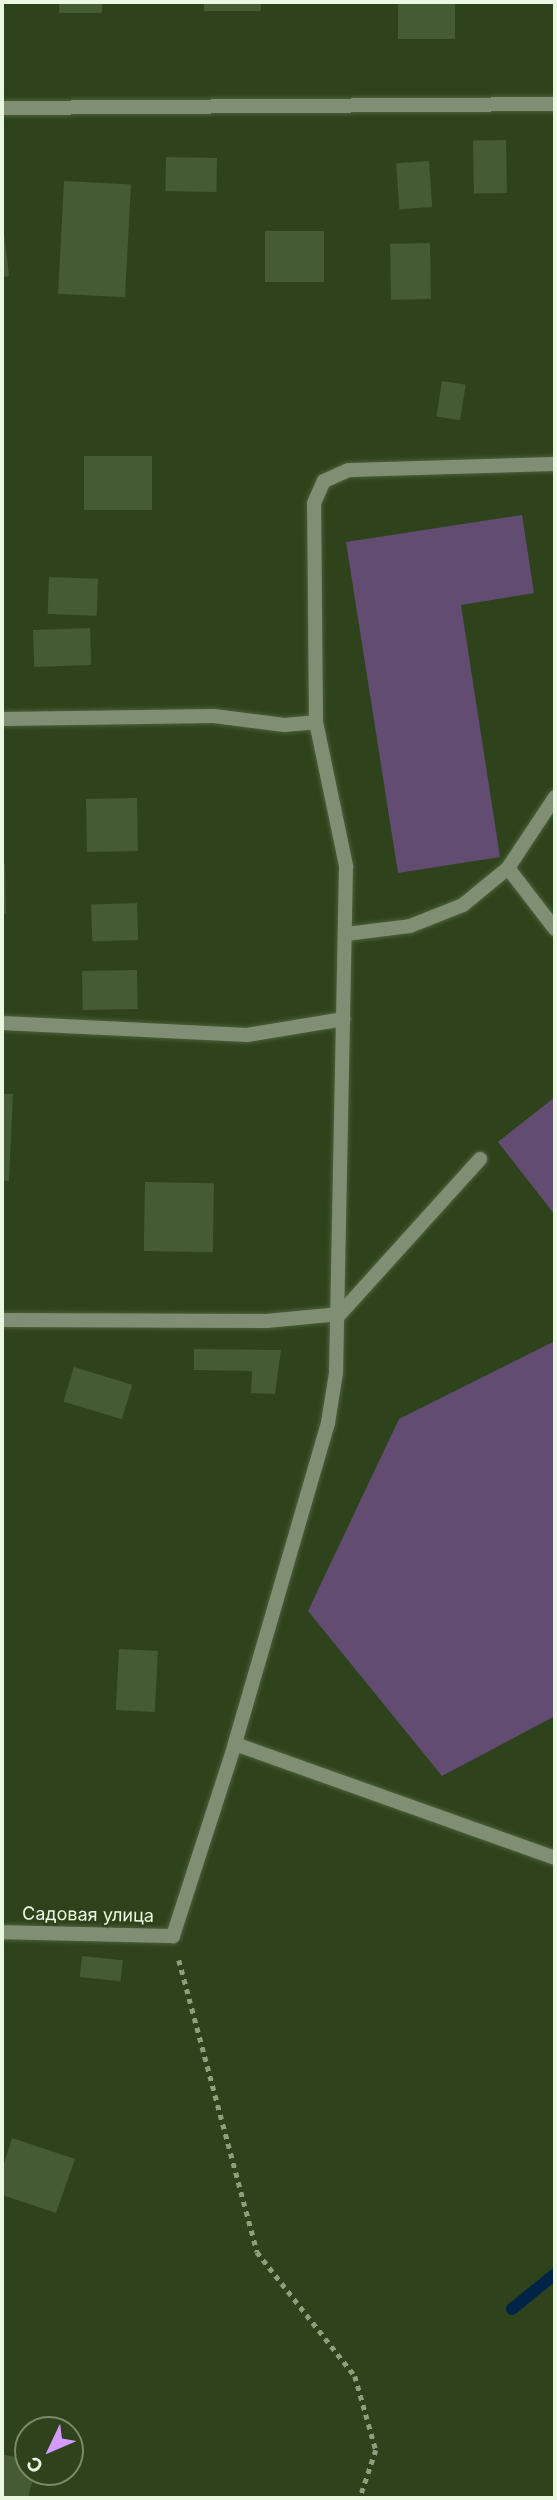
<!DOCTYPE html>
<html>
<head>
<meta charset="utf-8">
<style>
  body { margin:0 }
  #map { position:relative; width:557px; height:2500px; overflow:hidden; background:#2e431b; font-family:Inter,sans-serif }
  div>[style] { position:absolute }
  .green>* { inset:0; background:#624c71 }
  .stream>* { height:12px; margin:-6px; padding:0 6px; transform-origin:6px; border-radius:6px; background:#002447 }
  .building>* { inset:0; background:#455b33; transform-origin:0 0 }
  .path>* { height:4.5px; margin-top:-2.25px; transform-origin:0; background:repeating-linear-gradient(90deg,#8e9f80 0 5px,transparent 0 10px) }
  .roads { filter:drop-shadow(0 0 2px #4c603b) drop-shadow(0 0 2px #4c603b) }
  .lane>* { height:14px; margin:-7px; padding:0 7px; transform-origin:7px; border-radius:7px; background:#808f74 }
  .street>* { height:14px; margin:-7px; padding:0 7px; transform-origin:7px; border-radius:7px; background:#808f74 }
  span { translate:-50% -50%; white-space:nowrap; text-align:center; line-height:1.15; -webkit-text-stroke:5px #2e431b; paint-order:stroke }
  .street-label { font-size:18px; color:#ebf8e1 }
  .frame { position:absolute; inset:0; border:4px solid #ebf8e1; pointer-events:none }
  .north { position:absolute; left:14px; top:2416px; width:70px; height:70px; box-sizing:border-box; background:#2e431b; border:2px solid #7a8b6a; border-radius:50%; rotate:226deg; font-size:19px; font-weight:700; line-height:28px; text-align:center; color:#ebf8e1 }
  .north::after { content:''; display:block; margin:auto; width:24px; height:32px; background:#d59bfa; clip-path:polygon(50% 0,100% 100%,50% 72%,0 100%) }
</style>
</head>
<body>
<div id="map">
  <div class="green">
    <i style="clip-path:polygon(522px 515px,534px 593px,461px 605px,500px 857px,398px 873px,346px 542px)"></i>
    <i style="clip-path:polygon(555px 1097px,555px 1215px,498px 1142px)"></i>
    <i style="clip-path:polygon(555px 1341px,555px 1716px,442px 1776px,308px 1611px,399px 1419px)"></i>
  </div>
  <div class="stream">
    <i style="left:512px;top:2309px;width:55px;rotate:-39.1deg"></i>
  </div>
  <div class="building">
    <i style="left:59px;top:2px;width:43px;height:11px"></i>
    <i style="left:204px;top:2px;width:57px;height:9px"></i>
    <i style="left:398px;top:2px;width:57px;height:37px"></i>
    <i style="left:506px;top:140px;width:53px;height:33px;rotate:89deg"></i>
    <i style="left:166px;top:157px;width:51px;height:34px;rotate:1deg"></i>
    <i style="left:429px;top:161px;width:46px;height:33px;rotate:86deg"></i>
    <i style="left:64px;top:181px;width:67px;height:113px;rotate:3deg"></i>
    <i style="clip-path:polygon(2px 215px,9px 276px,2px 277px)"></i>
    <i style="left:265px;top:231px;width:59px;height:51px"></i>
    <i style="left:430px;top:243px;width:56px;height:40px;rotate:89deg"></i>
    <i style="left:442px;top:381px;width:24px;height:36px;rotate:9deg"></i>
    <i style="left:84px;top:456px;width:68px;height:54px"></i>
    <i style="left:49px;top:577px;width:49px;height:37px;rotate:2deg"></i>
    <i style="left:90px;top:628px;width:37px;height:57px;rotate:88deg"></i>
    <i style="left:137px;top:798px;width:53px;height:51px;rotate:89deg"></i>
    <i style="clip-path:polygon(2px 864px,5px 864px,6px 914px,2px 914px)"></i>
    <i style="left:137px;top:903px;width:37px;height:46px;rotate:88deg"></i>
    <i style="left:137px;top:970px;width:39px;height:55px;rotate:89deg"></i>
    <i style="clip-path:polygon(2px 1094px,13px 1094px,9px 1181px,2px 1181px)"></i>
    <i style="left:145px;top:1182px;width:69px;height:69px;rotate:1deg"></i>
    <i style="clip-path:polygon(194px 1349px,281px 1350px,275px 1394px,251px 1393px,252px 1371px,194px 1370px)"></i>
    <i style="left:74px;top:1367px;width:61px;height:36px;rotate:17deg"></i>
    <i style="left:119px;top:1649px;width:39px;height:61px;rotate:3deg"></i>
    <i style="left:82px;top:1956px;width:41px;height:21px;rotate:6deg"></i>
    <i style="clip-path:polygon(12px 2138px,75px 2159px,56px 2213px,2px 2195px,2px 2170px)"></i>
    <i style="clip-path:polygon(2px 2454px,28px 2460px,28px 2472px,35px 2472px,28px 2498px,2px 2498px)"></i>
  </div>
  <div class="path">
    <i style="left:179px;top:1960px;width:302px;rotate:75deg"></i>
    <i style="left:257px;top:2252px;width:158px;rotate:51.7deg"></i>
    <i style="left:355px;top:2376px;width:77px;rotate:74.2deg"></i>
    <i style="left:376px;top:2450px;width:51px;rotate:108.4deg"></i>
  </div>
  <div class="roads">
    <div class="lane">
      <i style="left:316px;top:722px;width:219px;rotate:-90.5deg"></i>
      <i style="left:314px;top:503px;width:24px;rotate:-66deg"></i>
      <i style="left:324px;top:481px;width:27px;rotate:-24deg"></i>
      <i style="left:349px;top:470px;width:206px;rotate:-1.7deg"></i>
      <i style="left:555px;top:797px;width:85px;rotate:123.5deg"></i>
      <i style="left:508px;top:868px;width:77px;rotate:52.4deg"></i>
      <i style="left:346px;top:934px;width:64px;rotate:-7.1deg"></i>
      <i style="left:410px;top:926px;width:57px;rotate:-21.6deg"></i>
      <i style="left:463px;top:905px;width:58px;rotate:-39.4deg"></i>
      <i style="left:2px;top:1023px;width:245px;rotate:2.8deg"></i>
      <i style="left:247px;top:1035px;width:98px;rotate:-9.4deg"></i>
      <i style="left:340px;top:1314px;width:209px;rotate:-47.9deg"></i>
    </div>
    <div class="street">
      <i style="left:2px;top:108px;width:553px;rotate:-0.41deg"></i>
      <i style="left:2px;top:719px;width:212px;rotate:-0.8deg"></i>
      <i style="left:214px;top:716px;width:71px;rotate:7.3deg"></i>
      <i style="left:284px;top:725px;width:32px;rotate:-5deg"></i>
      <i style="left:316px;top:722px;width:147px;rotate:78.2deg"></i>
      <i style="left:346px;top:866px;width:507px;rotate:91.13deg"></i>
      <i style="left:336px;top:1373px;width:51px;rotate:99.1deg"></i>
      <i style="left:328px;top:1423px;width:334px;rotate:106.2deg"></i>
      <i style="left:235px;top:1744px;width:202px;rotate:107.9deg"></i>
      <i style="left:173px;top:1936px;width:171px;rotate:-178.7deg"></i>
      <i style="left:2px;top:1320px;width:264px;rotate:0.2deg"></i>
      <i style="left:266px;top:1321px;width:74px;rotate:-5.4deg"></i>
      <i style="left:235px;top:1744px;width:340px;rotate:19.6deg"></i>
    </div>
  </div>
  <div class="street-label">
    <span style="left:88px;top:1915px;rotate:1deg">Садовая улица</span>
  </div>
  <div class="frame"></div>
  <div class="north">С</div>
</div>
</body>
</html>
